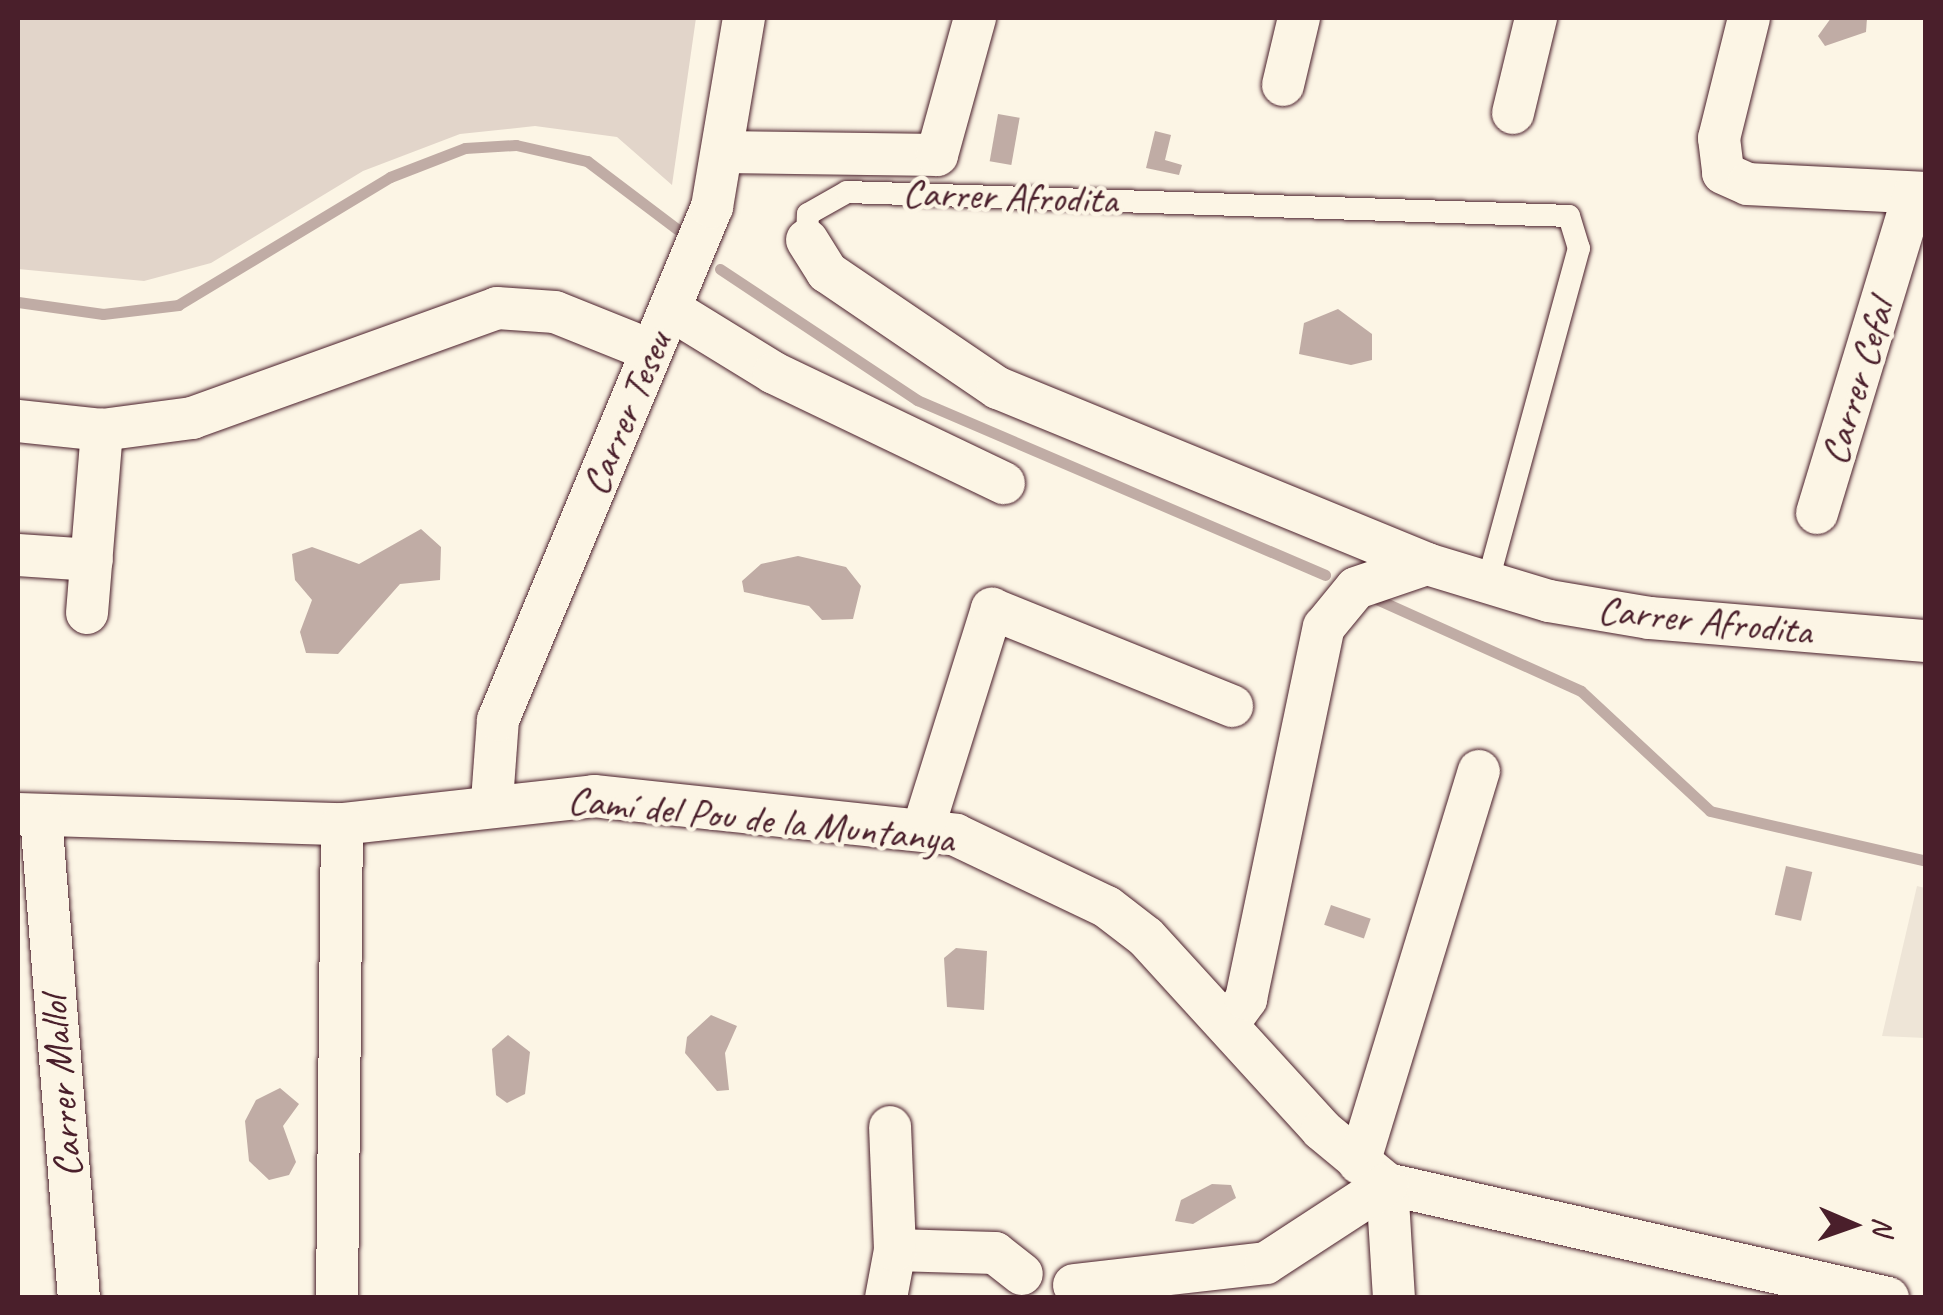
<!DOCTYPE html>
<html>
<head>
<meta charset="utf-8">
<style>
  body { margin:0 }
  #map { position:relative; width:1943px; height:1315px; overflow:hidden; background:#fcf5e5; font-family:Caveat,sans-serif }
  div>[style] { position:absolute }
  .built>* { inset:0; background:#eee5d7 }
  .green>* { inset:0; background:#e2d5ca }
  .water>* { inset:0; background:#c0aca5; transform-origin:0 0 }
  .stream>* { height:11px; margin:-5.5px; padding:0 5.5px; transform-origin:5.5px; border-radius:5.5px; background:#c0aca5 }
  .roads { filter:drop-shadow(0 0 2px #4a1f2b) drop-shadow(0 0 2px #4a1f2b) }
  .lane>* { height:22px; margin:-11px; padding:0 11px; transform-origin:11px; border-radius:11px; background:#fcf5e5 }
  .street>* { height:42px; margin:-21px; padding:0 21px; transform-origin:21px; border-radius:21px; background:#fcf5e5 }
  span { translate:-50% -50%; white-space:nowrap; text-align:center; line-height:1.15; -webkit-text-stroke:9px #fcf5e5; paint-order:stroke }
  .street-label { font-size:40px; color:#4a1f2b }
  .frame { position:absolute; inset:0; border:20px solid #4a1f2b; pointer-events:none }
  .north { position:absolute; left:1803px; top:1175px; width:100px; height:100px; -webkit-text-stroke:8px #fcf5e5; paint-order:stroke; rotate:92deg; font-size:28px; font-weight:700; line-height:40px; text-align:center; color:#4a1f2b }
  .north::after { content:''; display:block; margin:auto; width:35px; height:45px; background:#4a1f2b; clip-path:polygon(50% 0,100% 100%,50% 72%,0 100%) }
</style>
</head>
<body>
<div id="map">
  <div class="built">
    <i style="clip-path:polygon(1917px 886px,1925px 888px,1925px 1038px,1882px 1036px)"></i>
  </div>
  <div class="green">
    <i style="clip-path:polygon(18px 18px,696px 18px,672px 185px,617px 137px,535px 126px,460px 134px,363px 171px,211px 263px,144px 281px,18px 269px)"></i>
  </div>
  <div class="water">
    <i style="clip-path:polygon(1831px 18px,1867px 18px,1866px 32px,1825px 46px,1818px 36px)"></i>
    <i style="left:998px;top:114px;width:22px;height:48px;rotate:10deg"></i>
    <i style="clip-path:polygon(1155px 131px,1171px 135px,1165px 160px,1182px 165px,1179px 175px,1146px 168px)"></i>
    <i style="clip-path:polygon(1338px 309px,1372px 334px,1372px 360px,1351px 365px,1299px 354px,1304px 323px)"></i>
    <i style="clip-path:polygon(421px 529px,441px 547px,440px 580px,400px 584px,338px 654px,306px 653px,300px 632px,312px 600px,295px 580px,292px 554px,312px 547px,359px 564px)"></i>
    <i style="clip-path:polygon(798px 556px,846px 567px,861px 586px,853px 619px,822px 620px,809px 606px,744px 592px,742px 581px,761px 564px)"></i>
    <i style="left:1786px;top:866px;width:27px;height:50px;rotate:13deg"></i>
    <i style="left:1331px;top:905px;width:42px;height:21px;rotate:19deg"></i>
    <i style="clip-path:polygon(956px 948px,987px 951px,984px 1010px,947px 1007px,944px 958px)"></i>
    <i style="clip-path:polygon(711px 1015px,737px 1026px,725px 1053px,729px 1090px,717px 1091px,685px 1053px,687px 1037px)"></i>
    <i style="clip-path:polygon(508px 1035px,530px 1052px,525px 1094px,507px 1103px,496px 1095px,492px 1049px)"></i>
    <i style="clip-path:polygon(280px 1088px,299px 1104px,283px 1126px,296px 1162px,289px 1175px,269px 1180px,249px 1161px,245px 1121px,256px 1100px)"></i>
    <i style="clip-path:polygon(1212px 1184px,1231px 1185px,1236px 1198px,1193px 1224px,1175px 1221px,1181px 1200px)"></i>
  </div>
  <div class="stream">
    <i style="left:720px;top:269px;width:237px;rotate:33.6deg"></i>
    <i style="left:917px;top:400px;width:444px;rotate:23.2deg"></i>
    <i style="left:18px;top:302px;width:86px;rotate:8deg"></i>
    <i style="left:103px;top:314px;width:76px;rotate:-6.8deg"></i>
    <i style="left:178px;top:305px;width:248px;rotate:-31.1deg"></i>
    <i style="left:390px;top:177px;width:80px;rotate:-21.1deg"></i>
    <i style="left:465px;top:148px;width:51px;rotate:-3.4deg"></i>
    <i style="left:516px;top:145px;width:73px;rotate:12.7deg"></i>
    <i style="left:587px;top:161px;width:113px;rotate:37.1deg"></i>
    <i style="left:1372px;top:597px;width:229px;rotate:24.2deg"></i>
    <i style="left:1581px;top:691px;width:176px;rotate:42.9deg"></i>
    <i style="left:1710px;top:811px;width:222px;rotate:13deg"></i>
  </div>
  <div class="roads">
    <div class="lane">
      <i style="left:807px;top:240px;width:26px;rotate:-88deg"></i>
      <i style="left:808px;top:214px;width:45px;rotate:-29.4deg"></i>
      <i style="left:847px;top:192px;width:722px;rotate:1.9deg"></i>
      <i style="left:1569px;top:216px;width:34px;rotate:73deg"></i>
      <i style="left:1579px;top:248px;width:348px;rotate:105.3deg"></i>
    </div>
    <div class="street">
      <i style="left:1749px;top:18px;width:124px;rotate:104deg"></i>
      <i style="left:1719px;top:138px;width:35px;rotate:83deg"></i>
      <i style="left:1723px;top:173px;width:27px;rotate:24deg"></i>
      <i style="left:1748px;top:184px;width:178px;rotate:2.9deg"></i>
      <i style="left:1283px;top:85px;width:69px;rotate:-76.6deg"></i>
      <i style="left:1513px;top:113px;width:98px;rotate:-76.4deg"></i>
      <i style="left:725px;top:152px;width:212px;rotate:0.8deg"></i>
      <i style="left:937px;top:155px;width:142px;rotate:-74.5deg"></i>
      <i style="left:807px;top:240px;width:38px;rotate:58deg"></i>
      <i style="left:827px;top:272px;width:207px;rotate:34.2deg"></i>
      <i style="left:998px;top:388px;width:464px;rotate:22.3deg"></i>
      <i style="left:1427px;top:564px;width:127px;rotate:16.9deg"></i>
      <i style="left:1549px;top:601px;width:102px;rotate:9.6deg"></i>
      <i style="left:1650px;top:618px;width:277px;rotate:4.8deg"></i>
      <i style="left:670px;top:309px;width:122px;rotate:31.6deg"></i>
      <i style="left:774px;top:373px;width:255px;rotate:25.6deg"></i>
      <i style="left:18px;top:421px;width:84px;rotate:6.1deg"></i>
      <i style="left:102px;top:430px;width:91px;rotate:-7.6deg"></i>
      <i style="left:192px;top:418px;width:324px;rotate:-19.8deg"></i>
      <i style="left:497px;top:308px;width:58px;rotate:3.9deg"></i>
      <i style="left:555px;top:312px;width:102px;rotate:21.8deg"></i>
      <i style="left:1817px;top:513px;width:334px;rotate:-73.1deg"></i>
      <i style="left:18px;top:555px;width:74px;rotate:3.9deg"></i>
      <i style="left:87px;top:613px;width:184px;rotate:-85.3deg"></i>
      <i style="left:492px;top:801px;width:81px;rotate:-85.8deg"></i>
      <i style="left:498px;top:720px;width:556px;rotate:-67.36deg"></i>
      <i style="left:712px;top:207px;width:192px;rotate:-80.4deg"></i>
      <i style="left:18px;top:814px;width:324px;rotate:1.8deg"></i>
      <i style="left:342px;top:824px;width:254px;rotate:-6.3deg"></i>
      <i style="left:594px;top:796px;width:364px;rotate:6.1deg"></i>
      <i style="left:956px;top:835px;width:167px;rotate:25.5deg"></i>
      <i style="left:1107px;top:907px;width:49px;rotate:37.6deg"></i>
      <i style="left:1146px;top:937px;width:261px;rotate:47.6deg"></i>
      <i style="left:1322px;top:1130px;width:85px;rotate:39.7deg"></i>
      <i style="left:1387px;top:1184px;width:514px;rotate:12.82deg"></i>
      <i style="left:41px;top:816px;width:483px;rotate:85.5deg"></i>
      <i style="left:923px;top:829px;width:231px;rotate:-72.6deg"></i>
      <i style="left:992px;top:609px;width:259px;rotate:22deg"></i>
      <i style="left:1231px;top:1020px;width:26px;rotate:-54deg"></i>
      <i style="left:1246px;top:999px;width:380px;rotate:-78.2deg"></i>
      <i style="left:1324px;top:627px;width:50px;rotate:-50.6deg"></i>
      <i style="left:1356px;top:588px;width:75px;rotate:-18.7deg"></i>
      <i style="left:1359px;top:1163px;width:410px;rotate:-73deg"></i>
      <i style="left:1387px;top:1184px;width:114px;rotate:86.5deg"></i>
      <i style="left:895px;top:1250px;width:100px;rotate:1.7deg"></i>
      <i style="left:995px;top:1253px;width:34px;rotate:38deg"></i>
      <i style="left:1074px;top:1285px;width:193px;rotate:-6.5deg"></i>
      <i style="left:1266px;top:1263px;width:145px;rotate:-33.1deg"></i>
      <i style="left:337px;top:1298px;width:474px;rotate:-89.4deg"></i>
      <i style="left:886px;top:1298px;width:49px;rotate:-79.4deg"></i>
      <i style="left:895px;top:1250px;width:123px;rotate:-92.3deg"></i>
    </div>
  </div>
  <div class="street-label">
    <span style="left:1010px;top:196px;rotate:2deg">Carrer Afrodita</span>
    <span style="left:1857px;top:382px;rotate:-73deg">Carrer Cefal</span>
    <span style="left:626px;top:413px;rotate:-67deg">Carrer Teseu</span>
    <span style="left:1705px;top:620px;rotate:6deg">Carrer Afrodita</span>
    <span style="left:761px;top:819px;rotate:6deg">Camí del Pou de la Muntanya</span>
    <span style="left:61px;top:1087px;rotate:-95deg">Carrer Mallol</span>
  </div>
  <div class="frame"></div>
  <div class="north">N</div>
</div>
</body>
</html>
